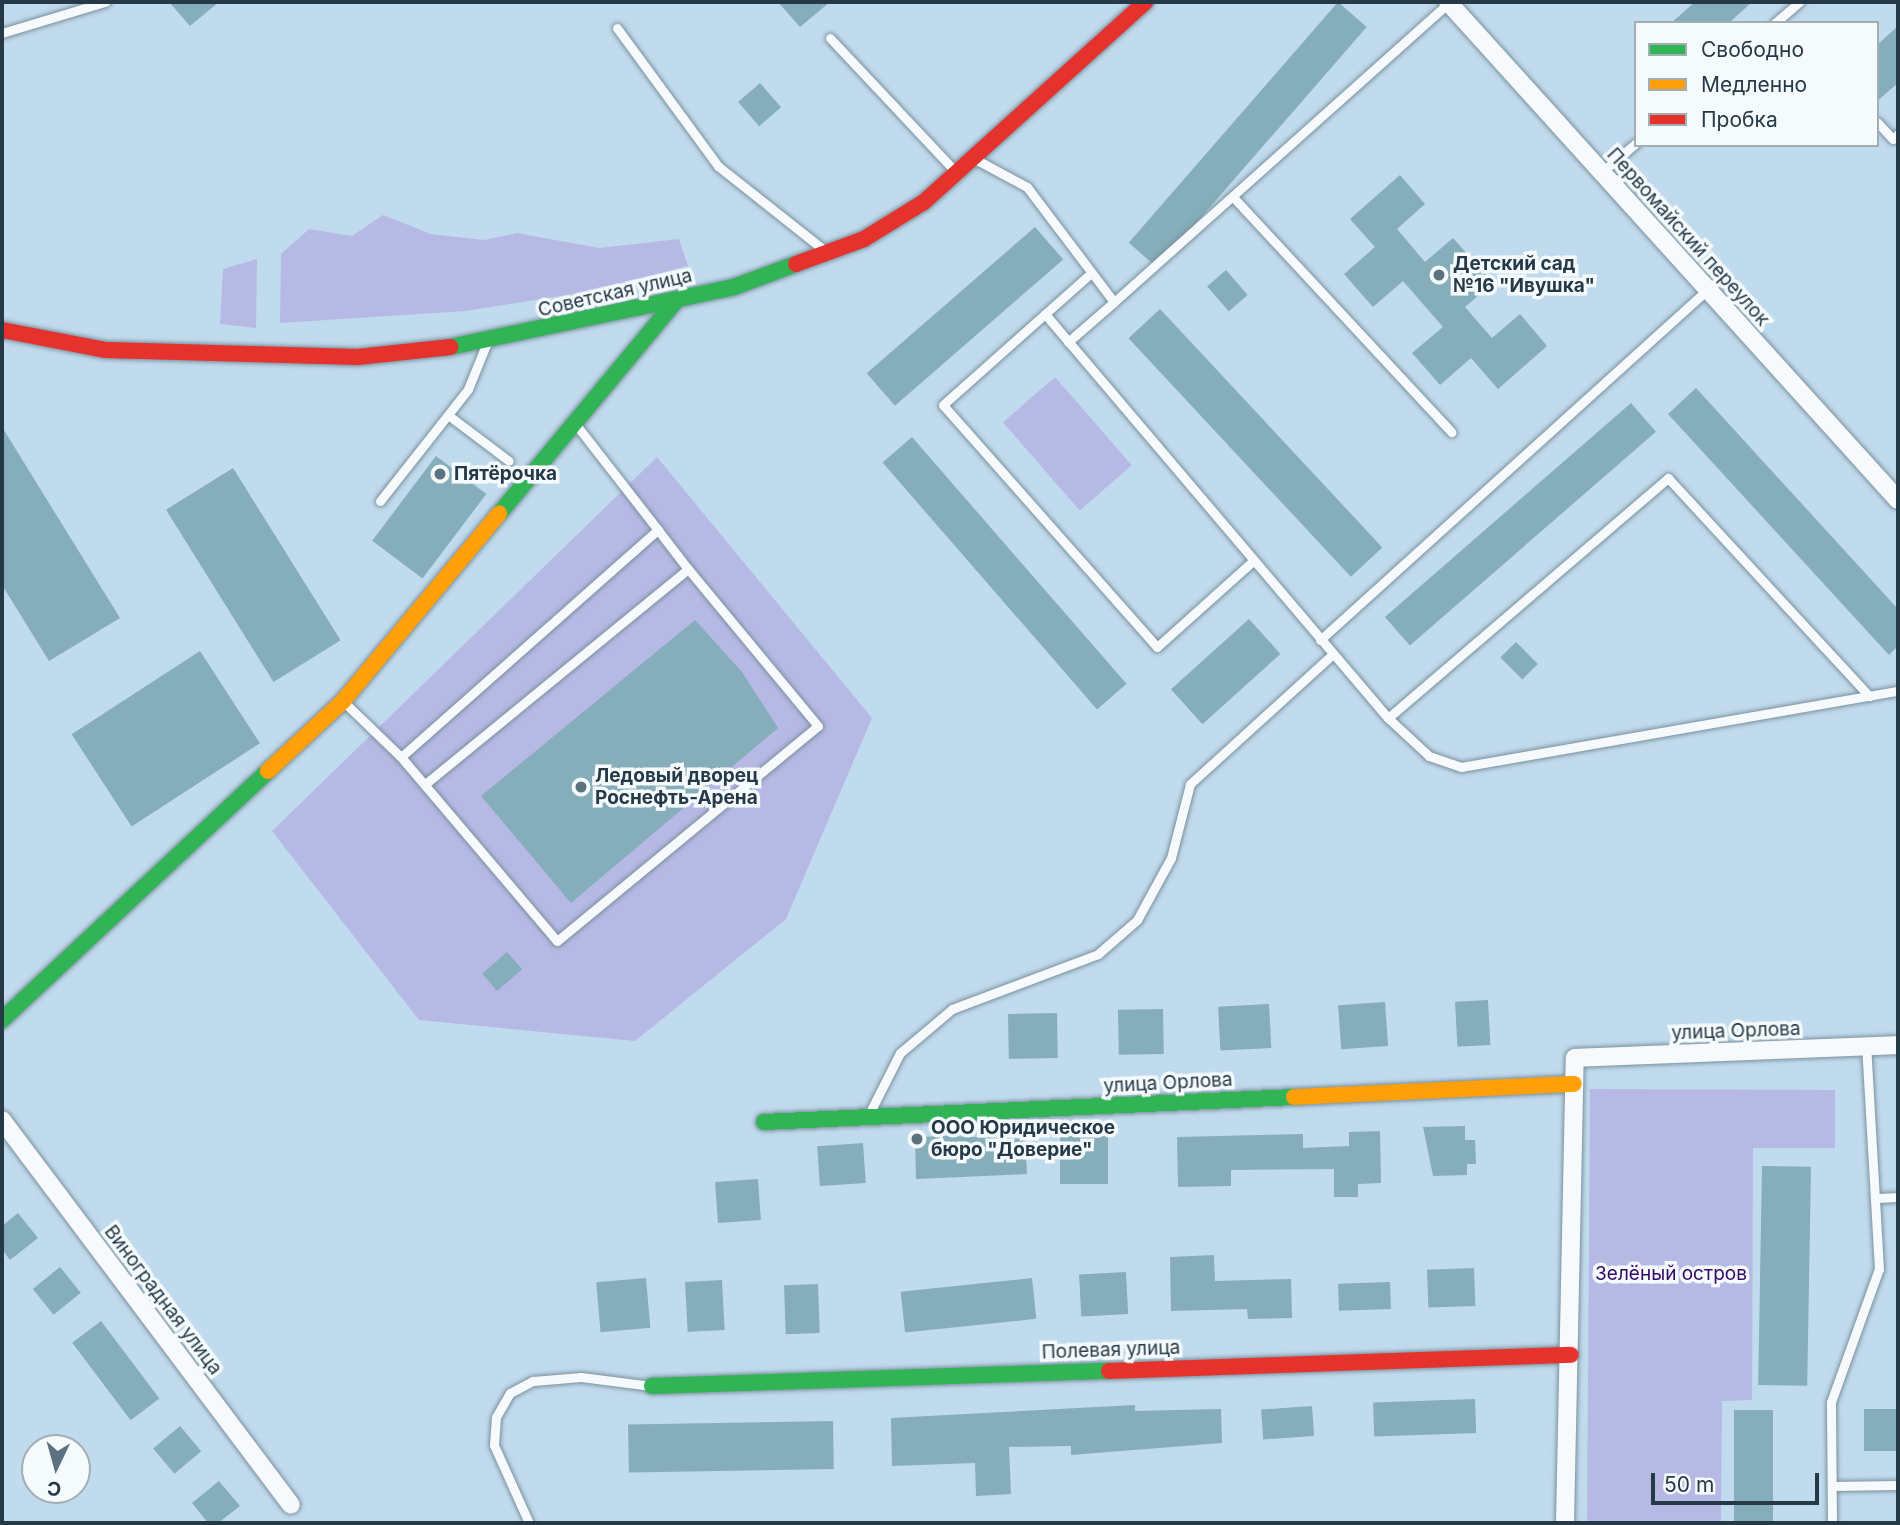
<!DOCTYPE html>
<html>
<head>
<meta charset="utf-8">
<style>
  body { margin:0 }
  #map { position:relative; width:1900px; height:1525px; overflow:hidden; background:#c0dbed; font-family:Inter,sans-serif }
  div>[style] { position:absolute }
  .green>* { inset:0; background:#b7b9e5; transform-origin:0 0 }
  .building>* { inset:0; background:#85adba; transform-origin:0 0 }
  .roads { filter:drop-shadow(0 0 2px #7b909d) drop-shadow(0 0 2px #7b909d) }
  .lane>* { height:9px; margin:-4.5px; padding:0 4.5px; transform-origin:4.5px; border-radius:4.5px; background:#f6fafc }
  .street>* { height:18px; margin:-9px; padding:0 9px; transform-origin:9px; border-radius:9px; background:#f6fafc }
  .fast>* { height:16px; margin:-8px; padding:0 8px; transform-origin:8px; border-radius:8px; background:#30b455 }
  .slow>* { height:16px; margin:-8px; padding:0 8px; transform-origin:8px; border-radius:8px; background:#ff9f0a }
  .jam>* { height:16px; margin:-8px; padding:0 8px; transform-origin:8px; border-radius:8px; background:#e5322d }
  .dots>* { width:19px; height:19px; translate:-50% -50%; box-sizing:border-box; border:4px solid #f5fafd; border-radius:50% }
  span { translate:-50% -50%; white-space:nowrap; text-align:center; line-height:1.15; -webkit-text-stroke:7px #f5fafd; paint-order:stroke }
  .street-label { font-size:19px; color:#263946 }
  .poi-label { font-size:19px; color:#263946; font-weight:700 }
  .left { translate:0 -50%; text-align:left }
  .park-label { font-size:19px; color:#340966 }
  .frame { position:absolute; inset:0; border:4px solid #263946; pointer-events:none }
  .legend { position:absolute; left:1634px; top:21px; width:245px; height:126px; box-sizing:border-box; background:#f5fafd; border:2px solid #a2adb4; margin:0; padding:9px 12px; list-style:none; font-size:21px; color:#263946 }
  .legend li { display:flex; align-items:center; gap:14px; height:35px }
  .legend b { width:35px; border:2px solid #a2adb4 }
  .north { position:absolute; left:21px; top:1434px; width:70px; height:70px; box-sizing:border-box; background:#f5fafd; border:2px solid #a2adb4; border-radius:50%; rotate:185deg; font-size:19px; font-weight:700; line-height:28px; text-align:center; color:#263946 }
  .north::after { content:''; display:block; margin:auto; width:24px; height:32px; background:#5c7280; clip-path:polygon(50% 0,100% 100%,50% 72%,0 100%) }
  .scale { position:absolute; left:1651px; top:1473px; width:168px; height:32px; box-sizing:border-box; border:4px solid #263946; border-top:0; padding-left:9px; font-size:21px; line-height:24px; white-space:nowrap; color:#263946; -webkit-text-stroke:5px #f5fafd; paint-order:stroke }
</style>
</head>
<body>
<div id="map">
  <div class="green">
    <i style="clip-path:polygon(383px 215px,431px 234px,484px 240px,517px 233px,599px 248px,679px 239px,688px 266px,585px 292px,466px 311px,280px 323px,281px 254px,309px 229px,352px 236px)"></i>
    <i style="clip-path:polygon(257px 259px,256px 328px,220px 324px,223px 269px)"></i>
    <i style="left:1055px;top:377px;width:117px;height:69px;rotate:49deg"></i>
    <i style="clip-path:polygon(657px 457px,872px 718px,786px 919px,635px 1041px,419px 1020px,272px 831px)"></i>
    <i style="clip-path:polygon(1590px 1089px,1835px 1090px,1835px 1148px,1753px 1148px,1752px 1400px,1722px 1401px,1721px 1523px,1587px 1523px)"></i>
  </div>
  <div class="building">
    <i style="clip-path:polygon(169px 2px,219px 2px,190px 26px)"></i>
    <i style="clip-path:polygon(778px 2px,830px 2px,800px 27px)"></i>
    <i style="left:1338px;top:2px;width:38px;height:319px;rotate:41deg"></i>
    <i style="clip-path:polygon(1695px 2px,1752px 2px,1729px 23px,1671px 23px)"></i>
    <i style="clip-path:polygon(1898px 26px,1898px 83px,1877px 101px,1877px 45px)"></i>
    <i style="left:760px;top:83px;width:32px;height:29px;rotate:49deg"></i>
    <i style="clip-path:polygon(1400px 175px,1425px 204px,1397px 229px,1425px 262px,1453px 238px,1493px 283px,1465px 307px,1492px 338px,1520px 314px,1547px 346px,1498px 389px,1471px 358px,1440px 385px,1412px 353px,1443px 327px,1403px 281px,1373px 307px,1344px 274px,1375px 247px,1350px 219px)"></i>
    <i style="left:1035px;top:227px;width:43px;height:223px;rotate:49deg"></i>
    <i style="left:1226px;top:270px;width:33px;height:25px;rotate:49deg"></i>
    <i style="left:1160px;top:309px;width:326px;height:43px;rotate:47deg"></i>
    <i style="clip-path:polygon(1696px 388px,1898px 609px,1898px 646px,1889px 655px,1668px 414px)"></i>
    <i style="left:1631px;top:403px;width:38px;height:326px;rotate:49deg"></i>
    <i style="clip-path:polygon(2px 427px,120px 618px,49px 661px,2px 585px)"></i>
    <i style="left:912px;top:437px;width:327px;height:39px;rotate:49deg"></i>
    <i style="left:436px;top:456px;width:63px;height:106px;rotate:37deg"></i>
    <i style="left:233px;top:468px;width:203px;height:79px;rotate:58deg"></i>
    <i style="left:1249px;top:619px;width:47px;height:105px;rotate:48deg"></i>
    <i style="clip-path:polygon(695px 620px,742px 672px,778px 728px,571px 903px,481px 796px)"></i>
    <i style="left:1516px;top:642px;width:31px;height:22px;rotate:45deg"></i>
    <i style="left:200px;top:651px;width:110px;height:153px;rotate:57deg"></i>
    <i style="left:507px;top:952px;width:23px;height:33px;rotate:49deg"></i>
    <i style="left:1488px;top:1000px;width:45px;height:33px;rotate:87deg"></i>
    <i style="left:1385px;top:1002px;width:44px;height:47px;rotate:86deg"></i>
    <i style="left:1269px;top:1004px;width:44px;height:51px;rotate:87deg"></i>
    <i style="left:1163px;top:1009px;width:45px;height:45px;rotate:89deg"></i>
    <i style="left:1057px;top:1013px;width:45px;height:49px;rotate:89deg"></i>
    <i style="clip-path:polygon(1465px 1126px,1465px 1140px,1475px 1140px,1476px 1164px,1467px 1164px,1467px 1175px,1433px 1176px,1423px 1127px)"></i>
    <i style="clip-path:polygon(1380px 1131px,1381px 1183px,1358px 1184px,1358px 1197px,1334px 1197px,1334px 1169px,1231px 1170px,1231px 1186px,1178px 1187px,1177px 1137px,1303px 1134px,1303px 1148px,1349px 1146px,1349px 1132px)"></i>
    <i style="clip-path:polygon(949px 1136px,1025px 1139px,1027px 1174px,916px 1179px,915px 1137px)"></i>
    <i style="left:1108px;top:1136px;width:48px;height:48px;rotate:90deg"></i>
    <i style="left:863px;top:1143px;width:40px;height:46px;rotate:86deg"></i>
    <i style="left:1762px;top:1166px;width:49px;height:219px;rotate:1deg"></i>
    <i style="left:758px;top:1179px;width:41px;height:43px;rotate:86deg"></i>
    <i style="clip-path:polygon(18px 1213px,38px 1238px,10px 1260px,2px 1249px,2px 1226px)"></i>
    <i style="clip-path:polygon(1214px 1255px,1215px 1281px,1291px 1279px,1292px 1318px,1248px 1319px,1247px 1309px,1171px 1311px,1170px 1257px)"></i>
    <i style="left:60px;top:1267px;width:33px;height:35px;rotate:51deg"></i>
    <i style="left:1474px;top:1268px;width:38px;height:47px;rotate:88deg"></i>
    <i style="left:1126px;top:1272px;width:42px;height:47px;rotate:87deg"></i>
    <i style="left:646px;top:1278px;width:50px;height:50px;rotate:85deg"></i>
    <i style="left:1032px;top:1278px;width:41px;height:132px;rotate:84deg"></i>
    <i style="left:722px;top:1280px;width:50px;height:37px;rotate:87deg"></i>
    <i style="left:1390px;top:1282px;width:27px;height:52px;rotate:88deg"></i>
    <i style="left:818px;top:1284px;width:49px;height:34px;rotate:88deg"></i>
    <i style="left:101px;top:1321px;width:97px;height:36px;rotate:53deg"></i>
    <i style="left:1475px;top:1399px;width:34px;height:102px;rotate:88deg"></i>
    <i style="clip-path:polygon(1135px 1405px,1135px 1411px,1221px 1409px,1222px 1443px,1071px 1455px,1071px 1446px,1009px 1447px,1011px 1494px,976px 1496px,975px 1463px,892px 1466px,891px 1418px)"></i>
    <i style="left:1312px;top:1406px;width:30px;height:51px;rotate:86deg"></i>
    <i style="left:1864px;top:1409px;width:34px;height:42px"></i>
    <i style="left:1734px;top:1410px;width:39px;height:113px"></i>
    <i style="left:833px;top:1421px;width:48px;height:205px;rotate:89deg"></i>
    <i style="left:180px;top:1426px;width:33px;height:35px;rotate:50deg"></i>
    <i style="clip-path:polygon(219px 1481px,240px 1506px,218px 1523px,208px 1523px,192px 1503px)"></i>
  </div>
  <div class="roads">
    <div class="lane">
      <i style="left:1775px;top:23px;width:32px;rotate:-41deg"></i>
      <i style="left:617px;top:28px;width:171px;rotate:53.8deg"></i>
      <i style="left:718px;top:166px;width:135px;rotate:38.4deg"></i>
      <i style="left:2px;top:33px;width:108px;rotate:-16.8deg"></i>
      <i style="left:830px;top:38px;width:183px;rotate:46.8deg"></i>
      <i style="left:1877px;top:122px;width:23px;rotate:47deg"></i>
      <i style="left:1893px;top:139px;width:7px;rotate:-45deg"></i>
      <i style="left:975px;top:159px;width:59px;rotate:28.3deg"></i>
      <i style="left:1027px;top:187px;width:144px;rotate:52.9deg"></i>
      <i style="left:1114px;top:302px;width:61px;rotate:139deg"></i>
      <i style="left:1602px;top:172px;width:45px;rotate:-40.5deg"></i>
      <i style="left:1233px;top:197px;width:321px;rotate:47.1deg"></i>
      <i style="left:1091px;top:273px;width:198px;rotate:138.3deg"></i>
      <i style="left:943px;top:405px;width:323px;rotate:48.5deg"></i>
      <i style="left:1157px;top:647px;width:129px;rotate:-41.9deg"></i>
      <i style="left:1114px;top:302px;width:450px;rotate:-41.8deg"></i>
      <i style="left:1045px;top:314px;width:530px;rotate:49.67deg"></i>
      <i style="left:1388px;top:718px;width:369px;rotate:-40.6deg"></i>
      <i style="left:1668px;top:478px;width:297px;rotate:47.3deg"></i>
      <i style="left:448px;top:415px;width:76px;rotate:37deg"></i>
      <i style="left:380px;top:501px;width:142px;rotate:-51.8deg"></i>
      <i style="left:468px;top:389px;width:48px;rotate:-67.8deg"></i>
      <i style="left:658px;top:530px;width:49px;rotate:52.4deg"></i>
      <i style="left:1320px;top:640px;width:522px;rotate:-42.13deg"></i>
      <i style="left:345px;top:703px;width:78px;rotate:44deg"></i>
      <i style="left:401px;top:757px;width:343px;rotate:-41.5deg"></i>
      <i style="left:658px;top:530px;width:132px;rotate:-127.9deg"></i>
      <i style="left:1388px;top:718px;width:56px;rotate:42.8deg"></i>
      <i style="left:1429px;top:756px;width:34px;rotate:19deg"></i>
      <i style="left:1461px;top:767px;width:444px;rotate:-9.9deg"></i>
      <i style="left:401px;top:757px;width:241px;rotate:49.7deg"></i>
      <i style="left:557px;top:941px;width:338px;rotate:-39.5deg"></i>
      <i style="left:818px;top:726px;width:204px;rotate:-129.6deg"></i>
      <i style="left:688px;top:569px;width:338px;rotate:140.7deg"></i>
      <i style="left:869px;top:1114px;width:68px;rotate:-63.1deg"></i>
      <i style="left:900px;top:1053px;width:68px;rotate:-40.2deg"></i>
      <i style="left:952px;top:1009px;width:156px;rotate:-20.6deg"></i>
      <i style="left:1098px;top:954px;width:52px;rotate:-41.1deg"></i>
      <i style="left:1137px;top:920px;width:71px;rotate:-61.3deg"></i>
      <i style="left:1171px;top:858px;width:76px;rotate:-75.6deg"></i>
      <i style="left:1190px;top:784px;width:193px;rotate:-42.3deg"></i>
      <i style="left:1877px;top:1198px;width:21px;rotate:-3deg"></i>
      <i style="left:1832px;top:1486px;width:66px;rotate:-0.9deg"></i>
      <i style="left:529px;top:1523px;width:85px;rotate:-114.2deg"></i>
      <i style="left:494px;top:1445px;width:28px;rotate:-86deg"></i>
      <i style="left:496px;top:1417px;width:28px;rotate:-60deg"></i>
      <i style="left:510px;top:1393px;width:26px;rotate:-28deg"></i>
      <i style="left:533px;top:1381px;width:48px;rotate:-4.8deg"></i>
      <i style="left:581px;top:1377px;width:71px;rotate:7.3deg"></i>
      <i style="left:1832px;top:1523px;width:121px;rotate:-90.5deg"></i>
      <i style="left:1831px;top:1402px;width:141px;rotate:-70.2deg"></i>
      <i style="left:1879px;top:1269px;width:223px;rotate:-93.3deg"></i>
    </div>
    <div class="street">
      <i style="left:1448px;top:2px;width:671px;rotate:47.9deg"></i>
      <i style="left:2px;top:1120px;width:481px;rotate:53.1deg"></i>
      <i style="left:1565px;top:1523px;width:465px;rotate:-88.8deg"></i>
      <i style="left:1575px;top:1058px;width:323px;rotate:-2.3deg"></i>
    </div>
    <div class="fast">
      <i style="left:450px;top:347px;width:290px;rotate:-11.9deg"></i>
      <i style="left:734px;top:287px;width:66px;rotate:-20.4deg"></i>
      <i style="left:499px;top:514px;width:274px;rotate:-50.3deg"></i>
      <i style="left:2px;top:1020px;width:364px;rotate:-43.1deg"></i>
      <i style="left:764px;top:1122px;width:531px;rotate:-2.7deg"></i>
      <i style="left:652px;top:1386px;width:457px;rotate:-1.9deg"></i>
    </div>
    <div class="slow">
      <i style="left:268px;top:771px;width:103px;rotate:-43deg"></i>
      <i style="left:343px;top:701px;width:244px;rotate:-50.2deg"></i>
      <i style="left:1294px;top:1097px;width:280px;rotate:-2.7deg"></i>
    </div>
    <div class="jam">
      <i style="left:796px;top:264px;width:72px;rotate:-20.2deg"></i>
      <i style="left:864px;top:239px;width:70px;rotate:-31.7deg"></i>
      <i style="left:924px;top:202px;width:298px;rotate:-42.1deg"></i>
      <i style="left:2px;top:330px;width:106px;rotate:10.9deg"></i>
      <i style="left:106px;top:350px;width:252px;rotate:1.6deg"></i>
      <i style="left:358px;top:357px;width:93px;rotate:-6.2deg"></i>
      <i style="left:1109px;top:1371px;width:462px;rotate:-2deg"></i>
    </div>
  </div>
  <div class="dots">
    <i style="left:1439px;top:275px;background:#5c7280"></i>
    <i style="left:440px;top:474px;background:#5c7280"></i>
    <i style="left:581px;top:787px;background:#5c7280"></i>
    <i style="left:917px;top:1139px;background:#5c7280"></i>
  </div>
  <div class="street-label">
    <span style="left:1688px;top:237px;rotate:48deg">Первомайский переулок</span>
    <span style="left:615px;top:293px;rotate:-13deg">Советская улица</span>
    <span style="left:1736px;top:1031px;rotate:-2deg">улица Орлова</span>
    <span style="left:1168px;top:1083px;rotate:-3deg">улица Орлова</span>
    <span style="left:163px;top:1300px;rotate:53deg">Виноградная улица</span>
    <span style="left:1111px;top:1350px;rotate:-2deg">Полевая улица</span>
  </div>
  <div class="poi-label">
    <span class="left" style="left:1453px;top:275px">Детский сад<br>№16 "Ивушка"</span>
    <span class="left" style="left:454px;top:474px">Пятёрочка</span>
    <span class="left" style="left:595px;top:787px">Ледовый дворец<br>Роснефть-Арена</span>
    <span class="left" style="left:931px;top:1139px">ООО Юридическое<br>бюро "Доверие"</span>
  </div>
  <div class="park-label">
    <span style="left:1671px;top:1274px">Зелёный остров</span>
  </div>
  <div class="frame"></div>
  <ul class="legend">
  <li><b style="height:9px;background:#30b455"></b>Свободно</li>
  <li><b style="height:9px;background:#ff9f0a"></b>Медленно</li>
  <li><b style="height:9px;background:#e5322d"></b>Пробка</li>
  </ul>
  <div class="north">С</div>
  <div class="scale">50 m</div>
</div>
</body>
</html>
